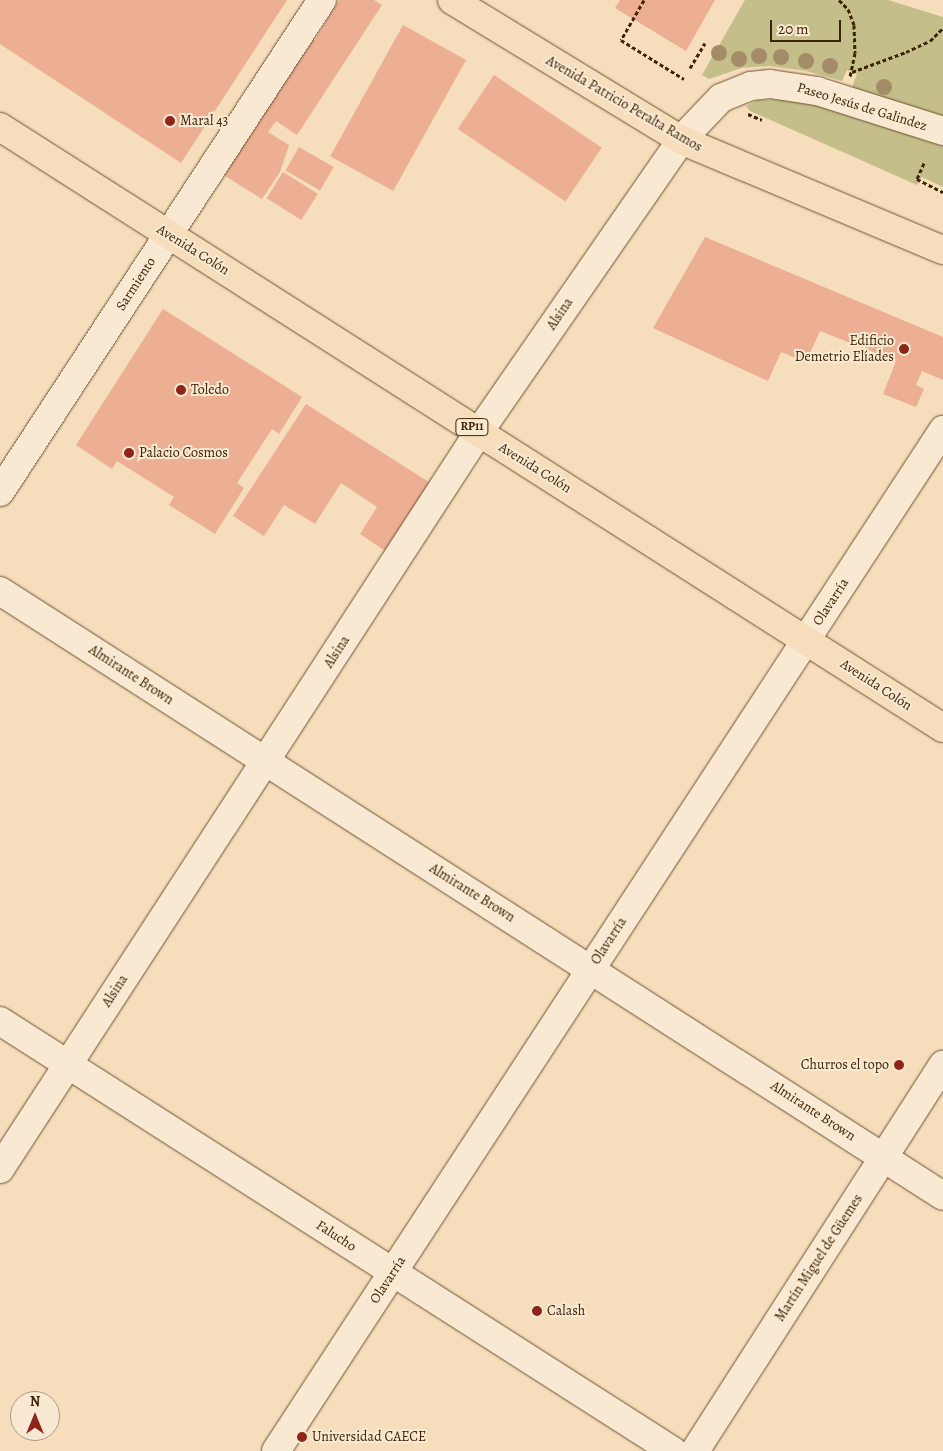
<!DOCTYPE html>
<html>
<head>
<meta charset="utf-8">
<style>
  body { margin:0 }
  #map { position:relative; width:943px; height:1451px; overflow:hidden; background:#f6ddbb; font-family:Alegreya,serif }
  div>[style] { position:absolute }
  .green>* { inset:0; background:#c4be8b }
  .building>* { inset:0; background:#ecaf93; transform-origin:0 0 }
  .path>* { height:3px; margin-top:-1.5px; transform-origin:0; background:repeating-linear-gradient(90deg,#3e2304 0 4px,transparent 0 6.5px) }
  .roads { filter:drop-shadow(0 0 1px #6c5232) drop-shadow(0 0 1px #6c5232) }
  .minor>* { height:28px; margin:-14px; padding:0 14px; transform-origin:14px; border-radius:14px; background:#f9e9d3 }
  .major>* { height:28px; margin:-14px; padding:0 14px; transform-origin:14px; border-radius:14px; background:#f6ddbb }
  .trees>* { width:16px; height:16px; margin:-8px; border-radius:50%; background:#a48c69 }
  .dots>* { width:14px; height:14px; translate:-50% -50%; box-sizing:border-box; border:2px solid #f9e9d3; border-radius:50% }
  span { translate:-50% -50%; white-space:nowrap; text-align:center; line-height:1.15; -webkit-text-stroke:4px #f9e9d3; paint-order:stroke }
  .shield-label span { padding:1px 4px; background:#f9e9d3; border:1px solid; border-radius:4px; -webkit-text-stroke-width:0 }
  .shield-label { font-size:12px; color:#3e2304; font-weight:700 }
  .street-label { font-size:14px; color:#3e2304 }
  .poi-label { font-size:14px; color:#3e2304 }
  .left { translate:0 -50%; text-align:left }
  .right { translate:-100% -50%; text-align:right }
  .north { position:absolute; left:10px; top:1391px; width:50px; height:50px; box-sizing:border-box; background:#f9e9d3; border:1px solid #ae9a80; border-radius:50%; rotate:0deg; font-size:14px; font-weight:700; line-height:20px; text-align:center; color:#3e2304 }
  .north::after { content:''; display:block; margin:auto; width:18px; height:22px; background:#8f2418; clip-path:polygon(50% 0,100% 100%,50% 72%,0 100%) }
  .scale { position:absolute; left:770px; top:20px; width:71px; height:22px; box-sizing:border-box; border:2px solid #3e2304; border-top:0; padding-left:6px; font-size:15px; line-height:18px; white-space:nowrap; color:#3e2304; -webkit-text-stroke:4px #f9e9d3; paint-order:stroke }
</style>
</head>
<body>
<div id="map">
  <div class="green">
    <i style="clip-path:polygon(745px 0,888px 0,943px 17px,943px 120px,851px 90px,857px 74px,847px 70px,842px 81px,806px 71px,769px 66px,742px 68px,709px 79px,702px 75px)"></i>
    <i style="clip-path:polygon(800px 99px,943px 144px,943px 187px,922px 177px,917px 185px,750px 111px,746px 106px,758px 100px)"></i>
  </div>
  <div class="building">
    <i style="clip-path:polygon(0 0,287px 0,181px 163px,0 44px)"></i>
    <i style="clip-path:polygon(339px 0,374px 0,382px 5px,297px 135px,276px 121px,268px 132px,289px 145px,280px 172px,262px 199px,225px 176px,238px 144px,310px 36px,315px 40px)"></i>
    <i style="clip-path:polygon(620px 0,715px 0,686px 51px,615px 8px)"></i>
    <i style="left:403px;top:25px;width:72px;height:150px;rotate:29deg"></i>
    <i style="left:494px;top:75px;width:130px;height:65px;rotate:34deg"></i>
    <i style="left:299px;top:147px;width:40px;height:27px;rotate:30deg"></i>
    <i style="left:283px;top:172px;width:41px;height:31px;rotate:32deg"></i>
    <i style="clip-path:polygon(705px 237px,943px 337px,943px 380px,922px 371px,916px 385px,924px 389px,916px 407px,883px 394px,896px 361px,820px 331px,806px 362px,781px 352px,768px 381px,653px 328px)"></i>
    <i style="clip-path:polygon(163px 309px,302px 397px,279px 434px,272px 429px,237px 483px,244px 488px,215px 534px,169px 505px,174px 497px,117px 461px,112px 469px,76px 445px)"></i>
    <i style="clip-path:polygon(306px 404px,432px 484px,387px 552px,360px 534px,377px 507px,341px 483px,315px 524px,284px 505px,264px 536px,233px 516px)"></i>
  </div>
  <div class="path">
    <i style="left:644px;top:0;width:46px;rotate:119.9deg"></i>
    <i style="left:621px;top:40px;width:74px;rotate:31.8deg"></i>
    <i style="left:839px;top:0;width:13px;rotate:45deg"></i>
    <i style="left:848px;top:9px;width:17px;rotate:69deg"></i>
    <i style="left:854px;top:25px;width:28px;rotate:88deg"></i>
    <i style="left:855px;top:53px;width:24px;rotate:102deg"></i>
    <i style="left:690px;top:68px;width:29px;rotate:-59deg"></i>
    <i style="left:852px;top:72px;width:58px;rotate:-20.3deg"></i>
    <i style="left:906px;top:52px;width:26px;rotate:-25deg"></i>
    <i style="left:930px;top:41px;width:18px;rotate:-45deg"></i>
    <i style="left:748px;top:114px;width:15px;rotate:23deg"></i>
    <i style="left:924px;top:163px;width:17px;rotate:114deg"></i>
    <i style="left:917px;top:179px;width:29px;rotate:27deg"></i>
  </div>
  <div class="roads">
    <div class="minor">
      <i style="left:0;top:492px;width:588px;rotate:-56.8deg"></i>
      <i style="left:0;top:591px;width:1120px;rotate:32.68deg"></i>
      <i style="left:0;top:1021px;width:799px;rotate:32.58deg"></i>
      <i style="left:0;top:1169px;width:879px;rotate:-56.98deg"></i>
      <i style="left:479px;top:432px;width:355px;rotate:-55.3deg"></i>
      <i style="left:681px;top:140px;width:58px;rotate:-46.4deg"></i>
      <i style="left:721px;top:98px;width:32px;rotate:-22deg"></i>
      <i style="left:751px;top:86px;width:19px;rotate:-6deg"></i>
      <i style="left:770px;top:84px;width:48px;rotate:8.5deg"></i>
      <i style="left:817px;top:91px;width:132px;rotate:17.6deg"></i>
      <i style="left:276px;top:1451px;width:1220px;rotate:-56.84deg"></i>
      <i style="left:695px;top:1451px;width:459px;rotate:-57.3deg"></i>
    </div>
    <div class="major">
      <i style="left:452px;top:0;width:268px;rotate:31.4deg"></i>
      <i style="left:681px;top:140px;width:284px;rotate:22.8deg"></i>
      <i style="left:0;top:127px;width:1118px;rotate:32.51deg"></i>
    </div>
  </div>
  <div class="trees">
    <i style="left:719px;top:53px"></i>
    <i style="left:759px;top:56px"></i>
    <i style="left:781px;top:57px"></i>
    <i style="left:739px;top:59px"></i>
    <i style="left:806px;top:61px"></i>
    <i style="left:830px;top:66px"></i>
    <i style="left:884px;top:87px"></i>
  </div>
  <div class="dots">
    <i style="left:170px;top:121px;background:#8f2418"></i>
    <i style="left:904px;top:349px;background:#8f2418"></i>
    <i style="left:181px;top:390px;background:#8f2418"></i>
    <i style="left:129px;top:453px;background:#8f2418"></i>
    <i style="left:899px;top:1065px;background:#8f2418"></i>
    <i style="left:537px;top:1311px;background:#8f2418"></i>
    <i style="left:302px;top:1437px;background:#8f2418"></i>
  </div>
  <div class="shield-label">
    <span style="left:472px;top:427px">RP11</span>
  </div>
  <div class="street-label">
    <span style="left:624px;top:104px;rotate:30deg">Avenida Patricio Peralta Ramos</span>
    <span style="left:862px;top:107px;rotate:17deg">Paseo Jesús de Galindez</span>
    <span style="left:193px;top:250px;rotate:32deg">Avenida Colón</span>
    <span style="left:136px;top:284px;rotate:-57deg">Sarmiento</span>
    <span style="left:560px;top:314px;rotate:-56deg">Alsina</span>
    <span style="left:535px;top:468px;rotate:32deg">Avenida Colón</span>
    <span style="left:831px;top:602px;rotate:-57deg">Olavarría</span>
    <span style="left:337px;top:652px;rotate:-57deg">Alsina</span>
    <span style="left:131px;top:675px;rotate:33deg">Almirante Brown</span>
    <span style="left:876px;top:685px;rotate:33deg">Avenida Colón</span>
    <span style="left:472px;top:893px;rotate:32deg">Almirante Brown</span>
    <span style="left:609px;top:941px;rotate:-57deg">Olavarría</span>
    <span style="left:115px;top:991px;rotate:-57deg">Alsina</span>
    <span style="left:813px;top:1111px;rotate:33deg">Almirante Brown</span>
    <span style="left:336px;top:1236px;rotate:33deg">Falucho</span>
    <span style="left:819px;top:1258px;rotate:-57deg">Martín Miguel de Güemes</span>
    <span style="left:388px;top:1280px;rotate:-57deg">Olavarría</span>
  </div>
  <div class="poi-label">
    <span class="left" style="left:180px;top:121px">Maral 43</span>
    <span class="right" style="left:894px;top:349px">Edificio<br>Demetrio Elíades</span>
    <span class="left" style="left:191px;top:390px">Toledo</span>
    <span class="left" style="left:139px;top:453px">Palacio Cosmos</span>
    <span class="right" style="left:889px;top:1065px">Churros el topo</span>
    <span class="left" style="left:547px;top:1311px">Calash</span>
    <span class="left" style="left:312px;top:1437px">Universidad CAECE</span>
  </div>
  <div class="north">N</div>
  <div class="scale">20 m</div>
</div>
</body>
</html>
